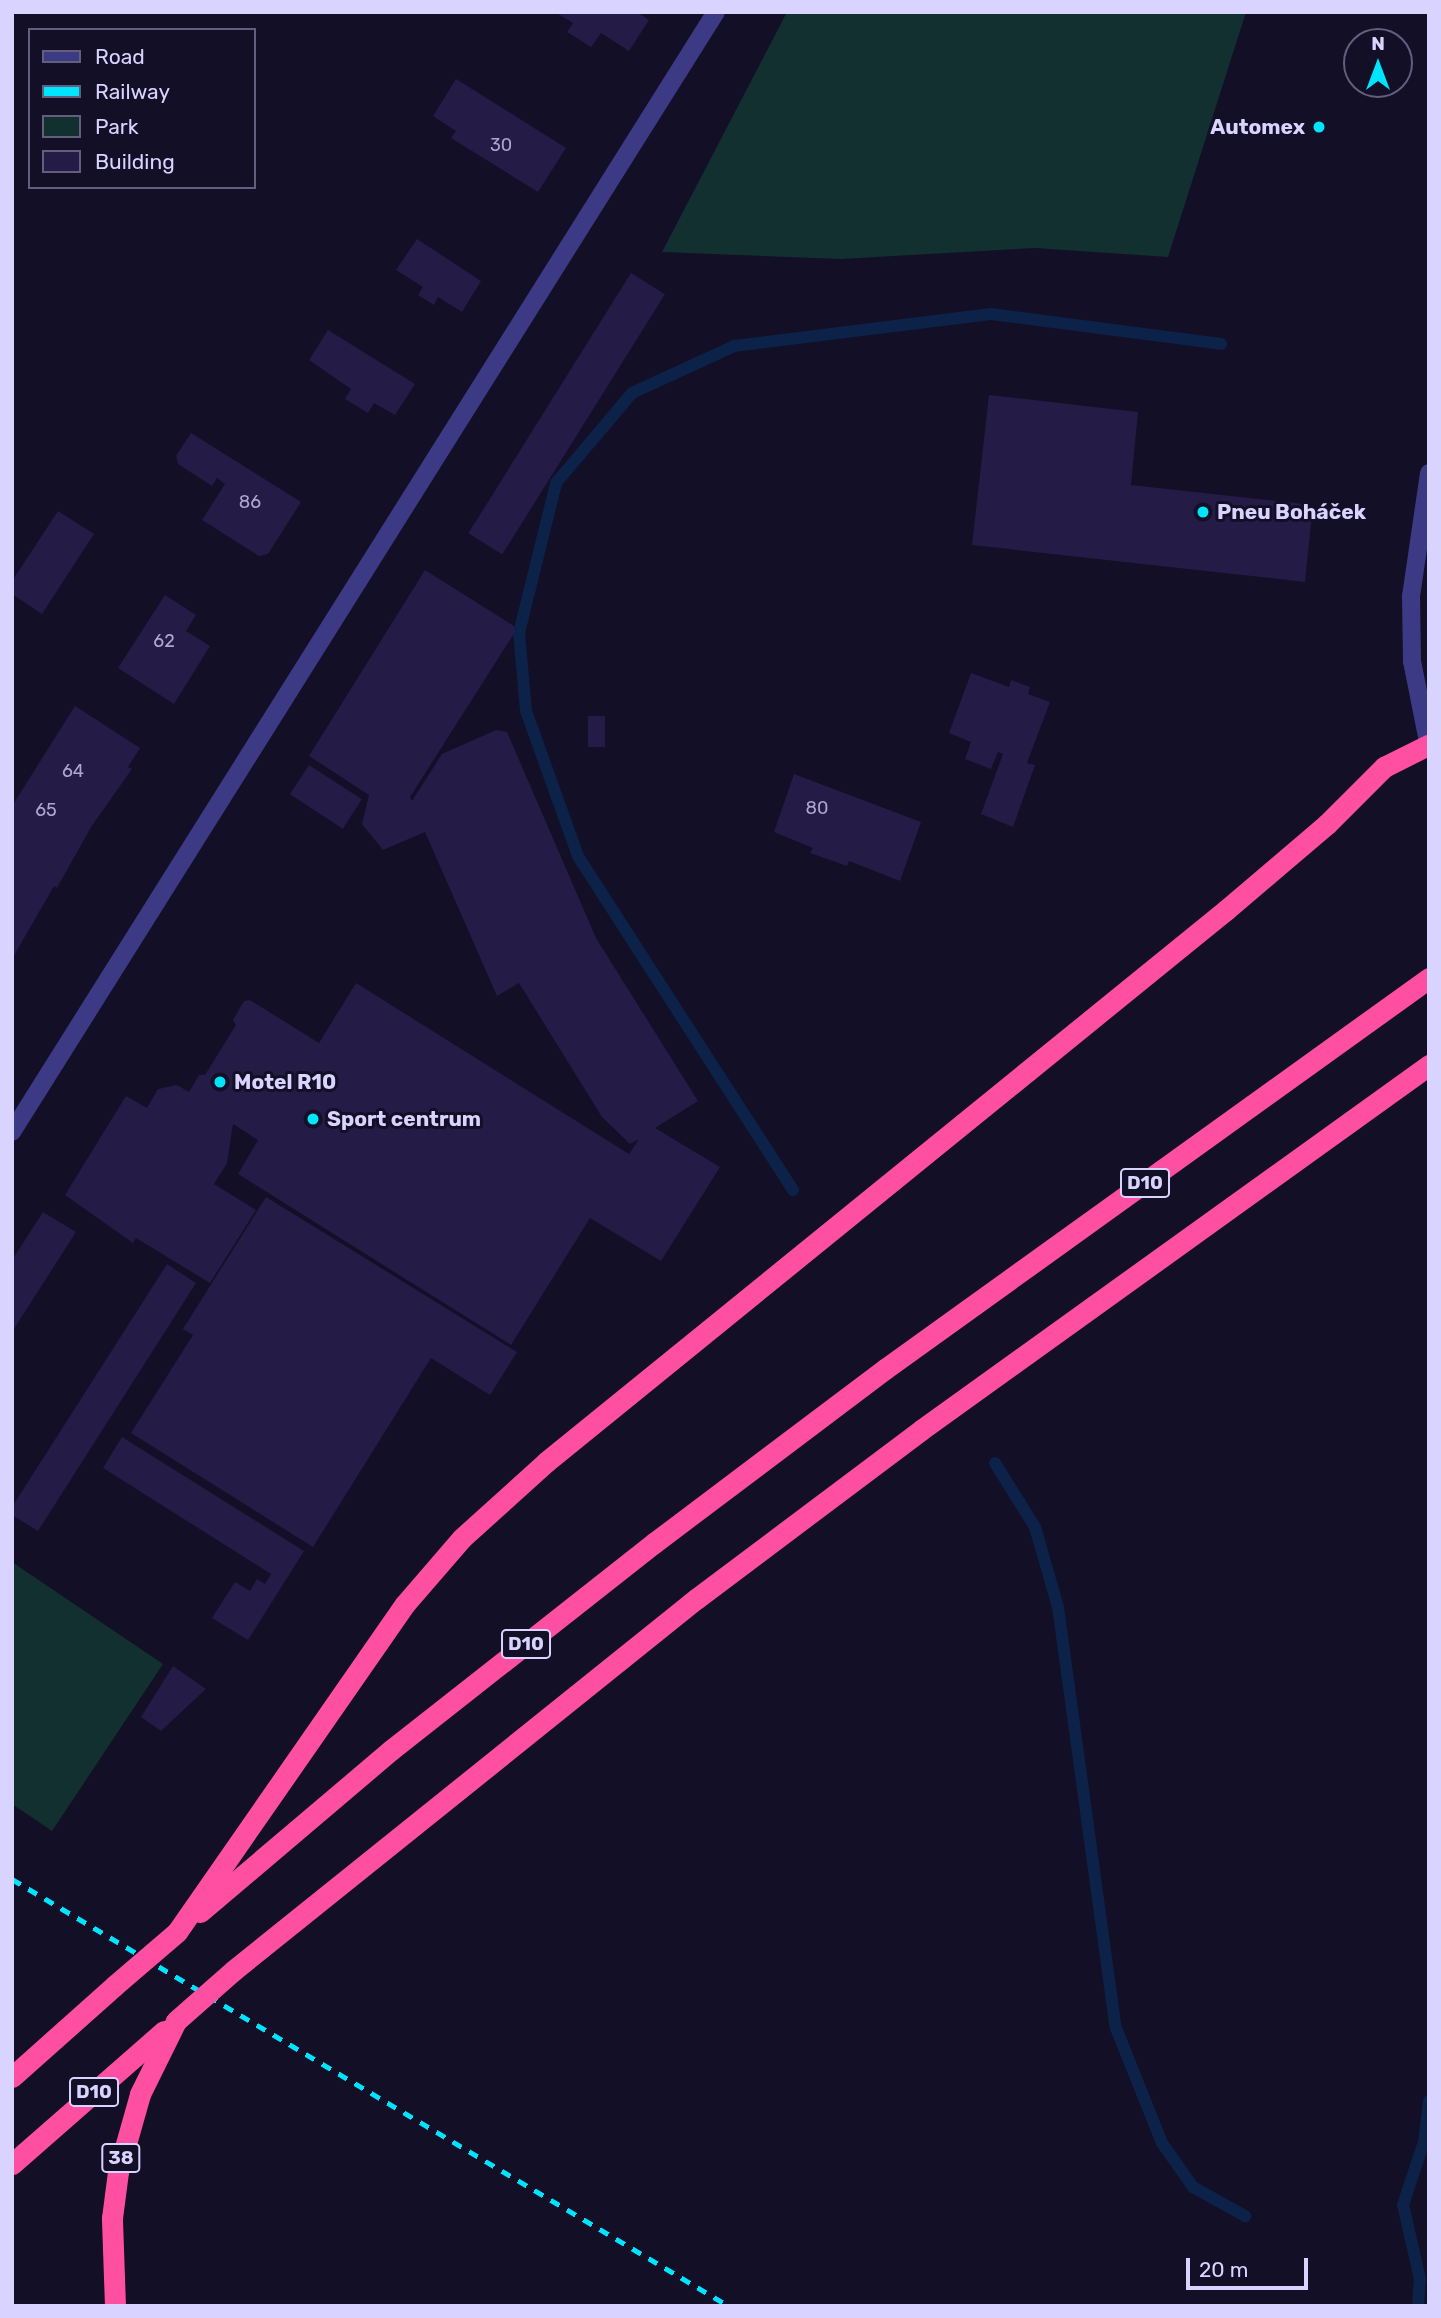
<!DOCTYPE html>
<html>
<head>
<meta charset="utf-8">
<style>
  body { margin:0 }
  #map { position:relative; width:1441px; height:2318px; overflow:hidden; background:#130f26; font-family:Rubik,sans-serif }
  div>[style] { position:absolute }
  .green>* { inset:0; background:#12302f }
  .stream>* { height:12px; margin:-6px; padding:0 6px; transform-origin:6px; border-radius:6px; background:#0c2248 }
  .building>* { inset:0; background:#241b47; transform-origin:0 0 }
  .street>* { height:18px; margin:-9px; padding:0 9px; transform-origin:9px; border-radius:9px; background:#3d3a85 }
  .highway>* { height:21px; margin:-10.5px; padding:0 10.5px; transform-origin:10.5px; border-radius:10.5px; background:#ff4fa3 }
  .rail>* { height:5px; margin-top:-2.5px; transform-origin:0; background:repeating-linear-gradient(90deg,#00e5ff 0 10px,transparent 0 19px) }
  .highway-bridge>* { height:21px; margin:-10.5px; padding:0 10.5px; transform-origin:10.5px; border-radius:10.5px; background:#ff4fa3 }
  .dots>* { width:19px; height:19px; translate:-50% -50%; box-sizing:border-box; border:4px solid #130f26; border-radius:50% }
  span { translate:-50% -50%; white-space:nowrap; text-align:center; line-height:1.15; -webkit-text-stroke:6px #130f26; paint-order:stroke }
  .number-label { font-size:18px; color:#aca6d1 }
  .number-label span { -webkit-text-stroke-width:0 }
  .shield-label span { padding:2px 5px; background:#130f26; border:2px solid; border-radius:5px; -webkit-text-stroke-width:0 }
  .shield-label { font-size:19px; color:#d9d4ff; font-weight:700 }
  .poi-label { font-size:21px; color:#d9d4ff; font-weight:700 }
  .right { translate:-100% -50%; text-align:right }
  .left { translate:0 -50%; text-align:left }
  .frame { position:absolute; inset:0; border:14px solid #d9d4ff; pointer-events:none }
  .legend { position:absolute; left:28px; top:28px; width:228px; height:161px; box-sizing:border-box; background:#130f26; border:2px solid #625e7d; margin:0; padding:9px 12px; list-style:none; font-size:21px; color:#d9d4ff }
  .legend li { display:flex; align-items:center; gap:14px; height:35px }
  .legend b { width:35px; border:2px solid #625e7d }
  .north { position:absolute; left:1343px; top:28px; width:70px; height:70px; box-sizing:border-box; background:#130f26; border:2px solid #625e7d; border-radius:50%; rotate:0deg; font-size:19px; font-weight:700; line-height:28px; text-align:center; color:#d9d4ff }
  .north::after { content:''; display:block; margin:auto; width:24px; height:32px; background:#00e5ff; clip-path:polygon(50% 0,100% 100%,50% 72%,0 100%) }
  .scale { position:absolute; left:1186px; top:2258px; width:122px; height:32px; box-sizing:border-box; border:4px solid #d9d4ff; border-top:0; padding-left:9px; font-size:21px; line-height:24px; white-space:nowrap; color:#d9d4ff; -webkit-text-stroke:5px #130f26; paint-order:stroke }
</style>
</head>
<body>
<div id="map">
  <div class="green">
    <i style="clip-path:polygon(787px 12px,1246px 12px,1168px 257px,1035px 248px,841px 259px,662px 252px)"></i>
    <i style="clip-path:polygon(12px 1562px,163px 1664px,52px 1831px,12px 1804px)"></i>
  </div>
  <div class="stream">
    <i style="left:793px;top:1190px;width:397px;rotate:-122.8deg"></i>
    <i style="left:578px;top:856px;width:154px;rotate:-109.7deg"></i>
    <i style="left:526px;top:711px;width:78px;rotate:-95.1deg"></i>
    <i style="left:519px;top:633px;width:154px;rotate:-76.1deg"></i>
    <i style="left:556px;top:483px;width:118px;rotate:-49.8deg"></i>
    <i style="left:632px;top:393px;width:112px;rotate:-24.7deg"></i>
    <i style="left:734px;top:346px;width:259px;rotate:-7.1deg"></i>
    <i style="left:991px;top:314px;width:232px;rotate:7.4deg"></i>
    <i style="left:995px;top:1463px;width:75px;rotate:58deg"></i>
    <i style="left:1035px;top:1527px;width:83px;rotate:74deg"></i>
    <i style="left:1058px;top:1607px;width:425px;rotate:82.2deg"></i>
    <i style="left:1116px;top:2028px;width:124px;rotate:68.2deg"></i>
    <i style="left:1162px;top:2143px;width:54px;rotate:54.8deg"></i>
    <i style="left:1193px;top:2187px;width:60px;rotate:29.1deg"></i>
    <i style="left:1418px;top:2306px;width:27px;rotate:-86deg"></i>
    <i style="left:1420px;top:2279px;width:76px;rotate:-102.9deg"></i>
    <i style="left:1403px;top:2205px;width:66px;rotate:-71.6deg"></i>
    <i style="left:1424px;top:2142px;width:41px;rotate:-83deg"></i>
  </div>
  <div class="building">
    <i style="clip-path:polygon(555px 12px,637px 12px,649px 20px,629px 51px,601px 33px,591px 47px,567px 32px,573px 23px)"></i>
    <i style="clip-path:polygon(456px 79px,566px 148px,538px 192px,451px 138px,456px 131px,433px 116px)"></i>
    <i style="clip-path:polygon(417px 239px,481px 281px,462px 312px,438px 297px,434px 305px,418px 295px,423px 287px,396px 270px)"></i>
    <i style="left:631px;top:273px;width:40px;height:307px;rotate:32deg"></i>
    <i style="clip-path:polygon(328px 330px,415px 384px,395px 415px,374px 403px,368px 413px,345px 399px,351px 389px,309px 360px)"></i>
    <i style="clip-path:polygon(989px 395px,1138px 412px,1131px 485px,1313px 505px,1305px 582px,972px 545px)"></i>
    <i style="clip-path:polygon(191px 433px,301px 502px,268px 554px,259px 556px,202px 520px,225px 484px,217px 478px,212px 486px,178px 464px,176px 456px)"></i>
    <i style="clip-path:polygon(58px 511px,94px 534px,42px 614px,12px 594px,12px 581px)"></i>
    <i style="clip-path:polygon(425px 570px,514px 626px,515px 632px,410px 797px,412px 801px,442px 754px,496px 730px,507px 732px,596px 938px,698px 1101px,655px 1128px,720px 1167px,661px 1261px,590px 1218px,511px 1345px,238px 1174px,258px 1140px,233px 1124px,227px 1163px,214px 1184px,256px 1210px,210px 1283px,136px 1238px,133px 1243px,65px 1195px,126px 1096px,147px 1108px,158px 1089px,177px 1085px,189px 1092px,199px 1075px,205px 1075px,236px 1025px,233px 1020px,244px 1001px,250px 1000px,319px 1043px,356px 983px,629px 1154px,639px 1139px,630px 1144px,602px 1117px,519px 983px,497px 996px,425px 832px,383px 850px,362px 824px,369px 795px,309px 756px)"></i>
    <i style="clip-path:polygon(165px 595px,196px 615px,186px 631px,210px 646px,174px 704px,118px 668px)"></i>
    <i style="clip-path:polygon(971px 673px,1009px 687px,1011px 680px,1030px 687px,1028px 694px,1050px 702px,1027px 763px,1035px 765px,1013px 827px,981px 814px,1003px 754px,998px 752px,991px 769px,965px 759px,971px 742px,949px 733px)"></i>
    <i style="clip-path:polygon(75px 706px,140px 748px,128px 767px,132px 769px,91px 827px,57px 888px,54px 886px,12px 959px,12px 806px)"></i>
    <i style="left:588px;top:716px;width:17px;height:31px"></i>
    <i style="left:309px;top:765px;width:63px;height:35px;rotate:33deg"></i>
    <i style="clip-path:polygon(794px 774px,921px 822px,900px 881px,849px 861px,847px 866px,810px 853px,813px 848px,774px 832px)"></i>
    <i style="clip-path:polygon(266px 1197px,517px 1352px,490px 1395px,431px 1358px,313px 1547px,131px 1433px,193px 1335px,183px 1329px)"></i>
    <i style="clip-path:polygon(43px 1212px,76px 1232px,12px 1332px,12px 1260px)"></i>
    <i style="clip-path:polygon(167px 1264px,196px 1283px,38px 1531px,12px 1515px,12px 1507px)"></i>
    <i style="clip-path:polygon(122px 1437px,304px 1551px,248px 1640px,212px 1618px,235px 1582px,250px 1591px,257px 1579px,265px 1584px,271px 1574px,103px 1468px)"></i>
    <i style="clip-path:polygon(173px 1666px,206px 1689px,161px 1731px,141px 1717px)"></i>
  </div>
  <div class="street">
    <i style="left:1429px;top:473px;width:124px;rotate:98.3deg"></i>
    <i style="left:1411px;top:596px;width:65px;rotate:89.1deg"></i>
    <i style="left:1412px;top:661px;width:88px;rotate:78.8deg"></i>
    <i style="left:12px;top:1132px;width:1323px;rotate:-57.85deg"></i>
  </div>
  <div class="highway">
    <i style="left:200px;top:1912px;width:250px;rotate:-40.3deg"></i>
    <i style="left:391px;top:1750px;width:335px;rotate:-38.2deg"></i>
    <i style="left:654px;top:1543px;width:289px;rotate:-37deg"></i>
    <i style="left:885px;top:1369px;width:670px;rotate:-35.71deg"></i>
    <i style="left:177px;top:1932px;width:399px;rotate:-55.2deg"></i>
    <i style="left:405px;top:1604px;width:87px;rotate:-49.2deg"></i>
    <i style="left:462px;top:1538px;width:113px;rotate:-42.1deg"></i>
    <i style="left:546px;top:1462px;width:876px;rotate:-39.07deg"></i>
    <i style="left:1226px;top:910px;width:133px;rotate:-40.4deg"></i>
    <i style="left:1327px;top:824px;width:81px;rotate:-45deg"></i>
    <i style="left:1384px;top:767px;width:49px;rotate:-26.6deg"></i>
    <i style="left:234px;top:1970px;width:593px;rotate:-38.77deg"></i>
    <i style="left:696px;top:1599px;width:281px;rotate:-36.9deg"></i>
    <i style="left:921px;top:1430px;width:626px;rotate:-35.7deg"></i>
    <i style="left:12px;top:2077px;width:137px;rotate:-41.7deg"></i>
    <i style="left:12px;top:2164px;width:202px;rotate:-41.2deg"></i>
    <i style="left:115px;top:2306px;width:88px;rotate:-92deg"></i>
    <i style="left:112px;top:2218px;width:46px;rotate:-82.6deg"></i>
    <i style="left:118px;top:2172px;width:81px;rotate:-74.2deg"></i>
    <i style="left:140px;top:2094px;width:81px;rotate:-63.7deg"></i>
  </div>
  <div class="rail">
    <i style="left:12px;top:1879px;width:835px;rotate:30.78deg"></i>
  </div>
  <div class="highway-bridge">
    <i style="left:114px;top:1986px;width:83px;rotate:-40.6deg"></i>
    <i style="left:176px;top:2021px;width:77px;rotate:-41.3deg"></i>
  </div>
  <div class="dots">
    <i style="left:1319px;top:127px;background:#00e5ff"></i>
    <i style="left:1203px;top:512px;background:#00e5ff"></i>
    <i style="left:220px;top:1082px;background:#00e5ff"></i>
    <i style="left:313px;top:1119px;background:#00e5ff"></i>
  </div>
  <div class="number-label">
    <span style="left:501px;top:145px">30</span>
    <span style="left:250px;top:502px">86</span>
    <span style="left:164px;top:641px">62</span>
    <span style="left:73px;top:771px">64</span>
    <span style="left:817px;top:808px">80</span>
    <span style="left:46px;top:810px">65</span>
  </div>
  <div class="shield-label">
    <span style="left:1145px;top:1183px">D10</span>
    <span style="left:526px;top:1644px">D10</span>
    <span style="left:94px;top:2092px">D10</span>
    <span style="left:121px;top:2158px">38</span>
  </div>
  <div class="poi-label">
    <span class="right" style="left:1305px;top:127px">Automex</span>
    <span class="left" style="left:1217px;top:512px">Pneu Boháček</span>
    <span class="left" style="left:234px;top:1082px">Motel R10</span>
    <span class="left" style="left:327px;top:1119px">Sport centrum</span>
  </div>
  <div class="frame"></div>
  <ul class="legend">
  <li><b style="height:9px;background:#3d3a85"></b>Road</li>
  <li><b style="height:9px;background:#00e5ff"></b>Railway</li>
  <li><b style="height:19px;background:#12302f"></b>Park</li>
  <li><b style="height:19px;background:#241b47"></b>Building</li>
  </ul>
  <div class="north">N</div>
  <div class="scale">20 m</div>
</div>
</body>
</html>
